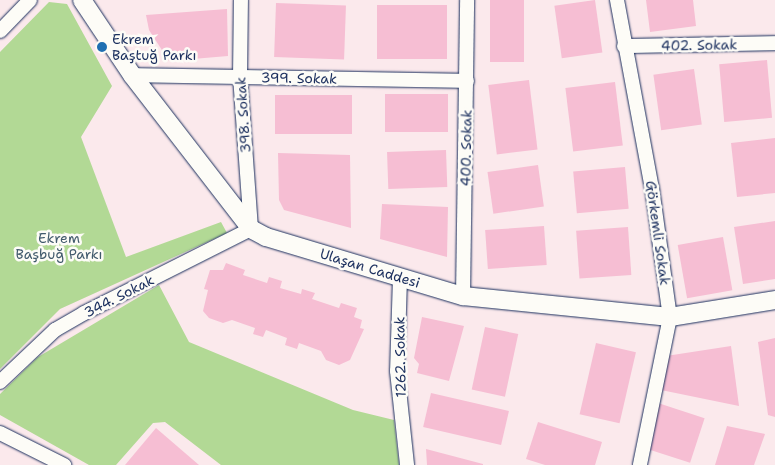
<!DOCTYPE html>
<html>
<head>
<meta charset="utf-8">
<style>
  body { margin:0 }
  #map { position:relative; width:775px; height:465px; overflow:hidden; background:#fbe9ec; font-family:"Shantell Sans",sans-serif }
  div>[style] { position:absolute }
  .green>* { inset:0; background:#b2d995 }
  .building>* { inset:0; background:#f6bed3; transform-origin:0 0 }
  .roads { filter:drop-shadow(0 0 1px #1b2f5e) drop-shadow(0 0 1px #1b2f5e) }
  .minor>* { height:14px; margin:-7px; padding:0 7px; transform-origin:7px; border-radius:7px; background:#fdfcf7 }
  .tertiary>* { height:18px; margin:-9px; padding:0 9px; transform-origin:9px; border-radius:9px; background:#fdfcf7 }
  .dots>* { width:14px; height:14px; translate:-50% -50%; box-sizing:border-box; border:2px solid #fdfcf7; border-radius:50% }
  span { translate:-50% -50%; white-space:nowrap; text-align:center; line-height:1.15; -webkit-text-stroke:5px #fdfcf7; paint-order:stroke }
  .poi-label { font-size:14px; color:#1b2f5e }
  .left { translate:0 -50%; text-align:left }
  .street-label { font-size:14px; color:#1b2f5e }
  .park-label { font-size:14px; color:#415a6c }
</style>
</head>
<body>
<div id="map">
  <div class="green">
    <i style="clip-path:polygon(49px 2px,67px 4px,112px 86px,81px 137px,126px 257px,221px 222px,227px 233px,60px 309px,0 369px,0 52px)"></i>
    <i style="clip-path:polygon(159px 285px,189px 342px,353px 410px,394px 420px,399px 465px,221px 465px,165px 422px,153px 423px,116px 465px,89px 465px,0 415px,0 394px,38px 357px)"></i>
  </div>
  <div class="building">
    <i style="left:490px;top:0;width:34px;height:62px"></i>
    <i style="left:595px;top:0;width:53px;height:41px;rotate:82deg"></i>
    <i style="clip-path:polygon(646px 0,693px 0,696px 26px,650px 32px)"></i>
    <i style="left:276px;top:3px;width:70px;height:54px;rotate:2deg"></i>
    <i style="left:377px;top:5px;width:70px;height:54px"></i>
    <i style="clip-path:polygon(227px 9px,228px 56px,169px 61px,149px 30px,146px 15px)"></i>
    <i style="left:767px;top:60px;width:58px;height:48px;rotate:85deg"></i>
    <i style="left:694px;top:69px;width:56px;height:41px;rotate:82deg"></i>
    <i style="left:529px;top:80px;width:70px;height:41px;rotate:83deg"></i>
    <i style="left:615px;top:82px;width:64px;height:50px;rotate:83deg"></i>
    <i style="left:448px;top:94px;width:38px;height:63px;rotate:90deg"></i>
    <i style="left:352px;top:95px;width:39px;height:77px;rotate:90deg"></i>
    <i style="clip-path:polygon(775px 138px,775px 193px,737px 197px,731px 143px)"></i>
    <i style="left:446px;top:150px;width:37px;height:59px;rotate:88deg"></i>
    <i style="clip-path:polygon(278px 153px,350px 155px,351px 228px,284px 210px,279px 200px)"></i>
    <i style="left:538px;top:165px;width:42px;height:51px;rotate:82deg"></i>
    <i style="left:625px;top:167px;width:42px;height:52px;rotate:85deg"></i>
    <i style="clip-path:polygon(382px 204px,448px 207px,447px 257px,380px 239px)"></i>
    <i style="clip-path:polygon(775px 221px,775px 279px,743px 284px,734px 227px)"></i>
    <i style="left:544px;top:226px;width:39px;height:59px;rotate:86deg"></i>
    <i style="left:628px;top:227px;width:48px;height:52px;rotate:86deg"></i>
    <i style="left:723px;top:237px;width:54px;height:46px;rotate:80deg"></i>
    <i style="clip-path:polygon(226px 263px,245px 270px,243px 275px,267px 283px,269px 277px,282px 281px,280px 288px,301px 294px,302px 289px,315px 293px,312px 299px,339px 308px,341px 303px,357px 308px,354px 317px,362px 320px,360px 328px,364px 329px,350px 360px,339px 365px,326px 360px,321px 351px,299px 343px,297px 349px,285px 345px,287px 338px,266px 330px,263px 337px,253px 334px,255px 328px,232px 320px,223px 323px,209px 318px,203px 311px,208px 290px,204px 289px,210px 270px,223px 270px)"></i>
    <i style="clip-path:polygon(422px 317px,464px 326px,449px 381px,417px 373px,419px 364px,414px 358px)"></i>
    <i style="left:485px;top:327px;width:34px;height:64px;rotate:12deg"></i>
    <i style="clip-path:polygon(775px 338px,775px 417px,768px 415px,758px 342px)"></i>
    <i style="left:596px;top:343px;width:41px;height:73px;rotate:13deg"></i>
    <i style="clip-path:polygon(731px 346px,739px 406px,661px 390px,666px 356px)"></i>
    <i style="left:431px;top:393px;width:80px;height:35px;rotate:13deg"></i>
    <i style="left:658px;top:403px;width:49px;height:47px;rotate:18deg"></i>
    <i style="clip-path:polygon(538px 422px,602px 442px,595px 465px,545px 465px,526px 459px)"></i>
    <i style="clip-path:polygon(727px 426px,765px 434px,754px 465px,715px 465px)"></i>
    <i style="clip-path:polygon(156px 428px,199px 465px,125px 465px)"></i>
    <i style="clip-path:polygon(426px 449px,483px 464px,483px 465px,427px 465px)"></i>
  </div>
  <div class="roads">
    <div class="minor">
      <i style="left:617px;top:0;width:191px;rotate:79.5deg"></i>
      <i style="left:652px;top:188px;width:130px;rotate:82.1deg"></i>
      <i style="left:670px;top:317px;width:151px;rotate:101.5deg"></i>
      <i style="left:0;top:31px;width:43px;rotate:-45.9deg"></i>
      <i style="left:624px;top:46px;width:151px;rotate:-1.1deg"></i>
      <i style="left:132px;top:75px;width:335px;rotate:1deg"></i>
      <i style="left:400px;top:278px;width:93px;rotate:91.8deg"></i>
      <i style="left:397px;top:371px;width:95px;rotate:83.9deg"></i>
      <i style="left:463px;top:296px;width:296px;rotate:-89.2deg"></i>
      <i style="left:0;top:382px;width:76px;rotate:-43.4deg"></i>
      <i style="left:55px;top:330px;width:34px;rotate:-30deg"></i>
      <i style="left:84px;top:313px;width:187px;rotate:-26.7deg"></i>
      <i style="left:251px;top:229px;width:152px;rotate:-94.1deg"></i>
      <i style="left:240px;top:77px;width:77px;rotate:-89.3deg"></i>
      <i style="left:0;top:433px;width:72px;rotate:26.6deg"></i>
    </div>
    <div class="tertiary">
      <i style="left:82px;top:0;width:90px;rotate:56.3deg"></i>
      <i style="left:132px;top:75px;width:195px;rotate:52.3deg"></i>
      <i style="left:251px;top:229px;width:17px;rotate:28deg"></i>
      <i style="left:266px;top:237px;width:206px;rotate:16.7deg"></i>
      <i style="left:463px;top:296px;width:208px;rotate:5.8deg"></i>
      <i style="left:670px;top:317px;width:106px;rotate:-9.2deg"></i>
    </div>
  </div>
  <div class="dots">
    <i style="left:102px;top:47px;background:#1f6fb2"></i>
  </div>
  <div class="poi-label">
    <span class="left" style="left:112px;top:47px">Ekrem<br>Baştuğ Parkı</span>
  </div>
  <div class="street-label">
    <span style="left:699px;top:45px;rotate:-1deg">402. Sokak</span>
    <span style="left:299px;top:78px;rotate:1deg">399. Sokak</span>
    <span style="left:243px;top:115px;rotate:-94deg">398. Sokak</span>
    <span style="left:466px;top:148px;rotate:-89deg">400. Sokak</span>
    <span style="left:658px;top:233px;rotate:82deg">Görkemli Sokak</span>
    <span style="left:370px;top:268px;rotate:17deg">Ulaşan Caddesi</span>
    <span style="left:119px;top:296px;rotate:-27deg">344. Sokak</span>
    <span style="left:400px;top:357px;rotate:-91deg">1262. Sokak</span>
  </div>
  <div class="park-label">
    <span style="left:59px;top:246px">Ekrem<br>Başbuğ Parkı</span>
  </div>
</div>
</body>
</html>
